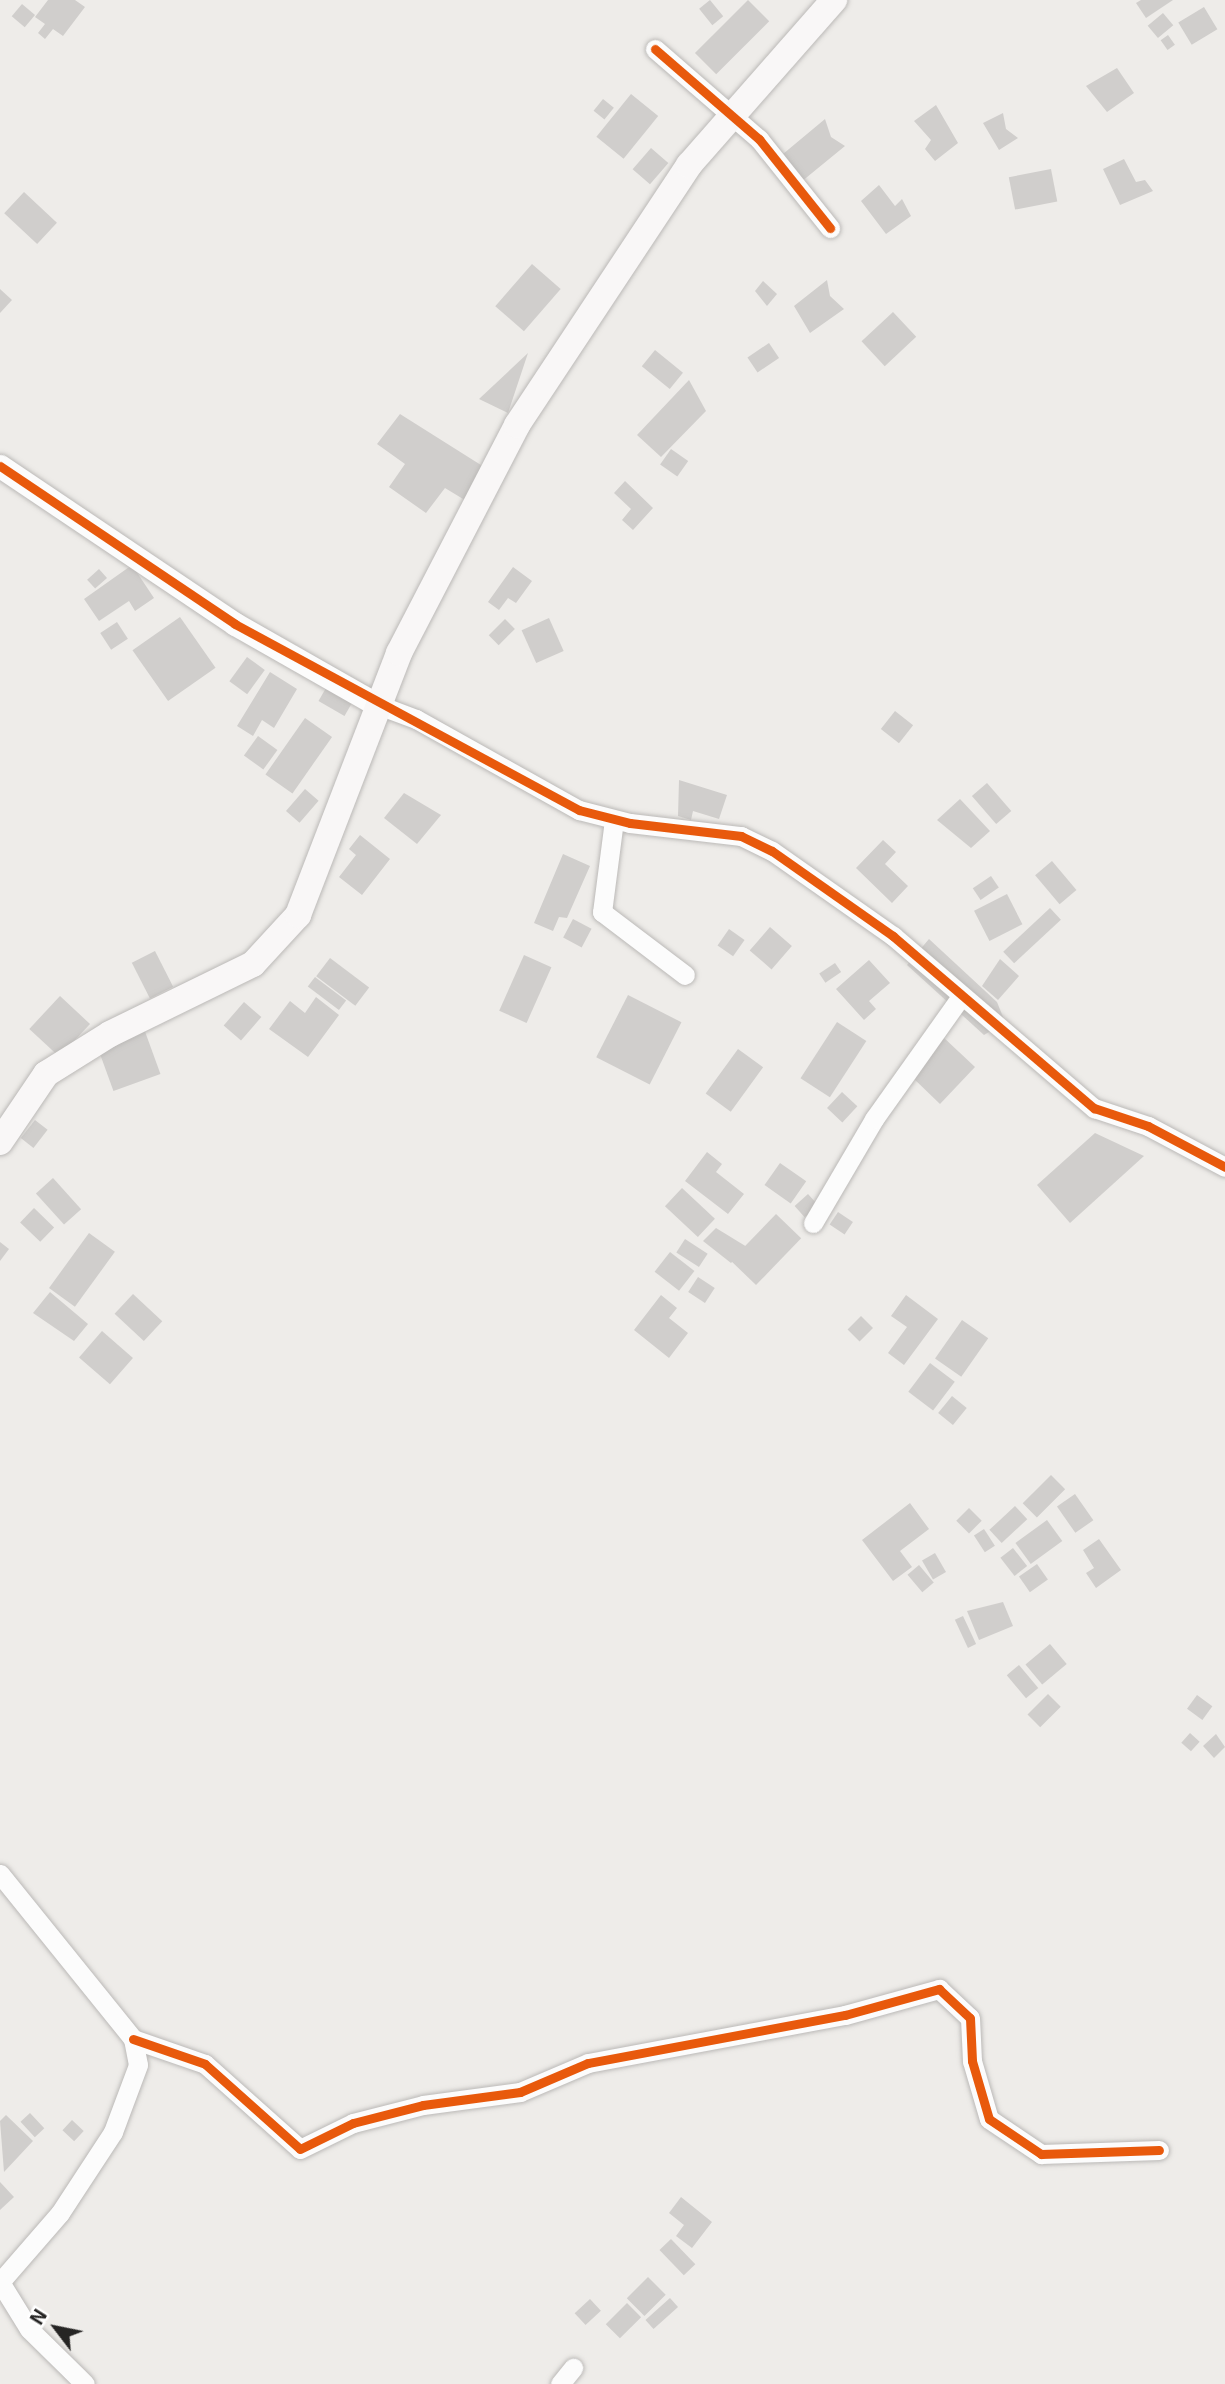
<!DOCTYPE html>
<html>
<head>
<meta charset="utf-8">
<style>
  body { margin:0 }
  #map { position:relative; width:1225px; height:2384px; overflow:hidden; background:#eeece9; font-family:"Exo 2",sans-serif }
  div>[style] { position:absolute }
  .building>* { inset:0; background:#d0cecc; transform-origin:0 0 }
  .roads { filter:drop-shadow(0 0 2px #bbb9b7) drop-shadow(0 0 2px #bbb9b7) }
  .minor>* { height:19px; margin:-9.5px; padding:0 9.5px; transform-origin:9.5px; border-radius:9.5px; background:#fcfcfc }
  .tertiary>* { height:23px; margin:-11.5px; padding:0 11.5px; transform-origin:11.5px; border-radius:11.5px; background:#fcfcfc }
  .secondary>* { height:26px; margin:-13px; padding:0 13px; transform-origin:13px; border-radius:13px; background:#f9f7f7 }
  .cycleway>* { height:9px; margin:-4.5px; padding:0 4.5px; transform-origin:4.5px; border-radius:4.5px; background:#e8590c }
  span { translate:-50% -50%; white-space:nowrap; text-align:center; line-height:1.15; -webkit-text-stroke:7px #fff; paint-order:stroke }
  .north { position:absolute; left:21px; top:2293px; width:70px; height:70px; -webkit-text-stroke:5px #fff; paint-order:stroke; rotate:302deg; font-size:19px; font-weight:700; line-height:28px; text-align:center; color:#262524 }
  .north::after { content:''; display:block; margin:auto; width:24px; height:32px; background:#262524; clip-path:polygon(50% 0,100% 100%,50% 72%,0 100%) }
</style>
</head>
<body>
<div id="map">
  <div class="building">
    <i style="clip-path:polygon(48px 0,75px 0,85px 7px,63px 36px,53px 29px,45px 39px,38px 33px,45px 24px,35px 17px)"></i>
    <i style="left:710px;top:0;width:21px;height:14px;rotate:51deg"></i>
    <i style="left:748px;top:0;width:30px;height:75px;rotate:45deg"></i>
    <i style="clip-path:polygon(1141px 0,1173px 0,1146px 18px,1136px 3px)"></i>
    <i style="left:22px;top:4px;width:17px;height:16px;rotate:40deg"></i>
    <i style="left:1204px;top:7px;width:26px;height:30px;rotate:59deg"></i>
    <i style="left:1163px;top:13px;width:16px;height:20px;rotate:50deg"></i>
    <i style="left:1168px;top:35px;width:12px;height:9px;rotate:55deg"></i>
    <i style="clip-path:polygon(1117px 68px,1134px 93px,1107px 112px,1086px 86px)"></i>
    <i style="left:631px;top:94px;width:35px;height:55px;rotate:39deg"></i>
    <i style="left:603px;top:99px;width:14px;height:15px;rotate:39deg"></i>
    <i style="clip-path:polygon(936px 105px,958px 143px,935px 161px,925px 149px,931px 140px,914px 121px)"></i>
    <i style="clip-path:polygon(1003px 113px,1006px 129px,1018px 138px,999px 150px,983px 123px)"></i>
    <i style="clip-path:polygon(825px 119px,831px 137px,845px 146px,801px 182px,783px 154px)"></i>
    <i style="left:651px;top:148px;width:23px;height:28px;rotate:41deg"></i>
    <i style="clip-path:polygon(1124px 159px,1136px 182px,1145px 180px,1153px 191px,1120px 205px,1103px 169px)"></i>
    <i style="left:1051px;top:169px;width:33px;height:43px;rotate:79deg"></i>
    <i style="clip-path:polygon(879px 185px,895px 206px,902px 199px,911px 216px,886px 234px,861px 201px)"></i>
    <i style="left:24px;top:192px;width:45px;height:29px;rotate:43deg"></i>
    <i style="left:532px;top:264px;width:38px;height:56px;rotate:41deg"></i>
    <i style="clip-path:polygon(827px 280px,830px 296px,844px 309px,810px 333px,794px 306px)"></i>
    <i style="clip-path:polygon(763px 281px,777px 294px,767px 306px,755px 291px)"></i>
    <i style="clip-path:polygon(0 289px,12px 300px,0 313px)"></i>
    <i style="left:893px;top:312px;width:34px;height:43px;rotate:47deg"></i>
    <i style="left:769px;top:343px;width:18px;height:26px;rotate:56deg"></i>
    <i style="left:655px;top:350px;width:36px;height:21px;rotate:39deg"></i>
    <i style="clip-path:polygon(528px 353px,508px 413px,479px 399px)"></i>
    <i style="clip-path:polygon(689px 380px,706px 411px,661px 457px,637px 435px)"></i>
    <i style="clip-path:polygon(400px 414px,492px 472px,468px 502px,445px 488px,426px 513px,389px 487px,405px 464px,377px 444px)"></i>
    <i style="left:671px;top:449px;width:21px;height:19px;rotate:35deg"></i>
    <i style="clip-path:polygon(625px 481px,653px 508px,633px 530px,622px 520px,631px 509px,614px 493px)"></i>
    <i style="clip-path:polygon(132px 565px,154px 598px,135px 611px,129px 601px,99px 621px,84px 599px)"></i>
    <i style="clip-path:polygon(513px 567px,532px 581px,516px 603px,508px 598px,499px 610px,488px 602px)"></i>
    <i style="left:99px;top:569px;width:12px;height:16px;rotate:48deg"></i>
    <i style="left:180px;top:617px;width:62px;height:58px;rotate:55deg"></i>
    <i style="left:549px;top:618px;width:36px;height:30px;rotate:66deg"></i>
    <i style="left:505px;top:619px;width:14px;height:23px;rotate:45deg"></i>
    <i style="left:117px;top:622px;width:20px;height:20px;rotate:57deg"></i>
    <i style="left:247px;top:657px;width:22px;height:30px;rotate:36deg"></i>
    <i style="clip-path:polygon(270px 672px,297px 689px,274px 728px,262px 720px,253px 736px,237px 726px)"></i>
    <i style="left:330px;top:681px;width:30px;height:23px;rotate:30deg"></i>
    <i style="left:895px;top:711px;width:23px;height:23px;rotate:38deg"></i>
    <i style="left:305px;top:718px;width:33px;height:69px;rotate:35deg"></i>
    <i style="left:258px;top:736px;width:24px;height:24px;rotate:36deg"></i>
    <i style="clip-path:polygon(679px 780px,727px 795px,719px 819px,693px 811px,691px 820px,678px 816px)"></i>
    <i style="left:987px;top:783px;width:37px;height:20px;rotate:49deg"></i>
    <i style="left:305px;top:789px;width:18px;height:29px;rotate:41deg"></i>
    <i style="clip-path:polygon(404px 793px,441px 815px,417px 844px,384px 818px)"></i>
    <i style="clip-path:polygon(960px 799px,990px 831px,971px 848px,937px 820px)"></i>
    <i style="clip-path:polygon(360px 835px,390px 859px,362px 895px,339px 877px,356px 855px,349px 849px)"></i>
    <i style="clip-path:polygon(883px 840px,896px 852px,885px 864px,908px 886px,892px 903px,856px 868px)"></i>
    <i style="clip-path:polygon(563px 854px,590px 866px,567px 918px,559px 917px,553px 931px,534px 923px)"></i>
    <i style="left:1052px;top:861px;width:38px;height:22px;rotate:50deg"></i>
    <i style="left:991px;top:876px;width:14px;height:22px;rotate:56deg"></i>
    <i style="left:1007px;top:894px;width:34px;height:37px;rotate:63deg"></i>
    <i style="left:1050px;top:908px;width:16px;height:64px;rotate:47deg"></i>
    <i style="left:573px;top:919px;width:21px;height:21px;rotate:28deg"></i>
    <i style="left:770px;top:927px;width:29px;height:31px;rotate:41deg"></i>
    <i style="left:729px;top:929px;width:19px;height:20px;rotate:35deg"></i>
    <i style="clip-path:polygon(929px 939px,997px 1002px,1005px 1022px,984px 1035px,907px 965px)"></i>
    <i style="left:155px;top:951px;width:40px;height:26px;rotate:63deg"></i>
    <i style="left:524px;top:955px;width:30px;height:61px;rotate:24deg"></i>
    <i style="left:330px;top:958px;width:49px;height:23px;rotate:37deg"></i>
    <i style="clip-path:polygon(1000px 959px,1019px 976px,998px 1000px,982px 986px)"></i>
    <i style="clip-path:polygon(869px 960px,890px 983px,869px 1001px,876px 1009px,864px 1020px,836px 989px)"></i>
    <i style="left:835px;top:963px;width:11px;height:19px;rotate:56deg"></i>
    <i style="left:315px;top:977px;width:39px;height:12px;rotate:37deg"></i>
    <i style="left:628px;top:995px;width:60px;height:70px;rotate:27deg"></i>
    <i style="left:60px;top:996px;width:41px;height:45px;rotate:43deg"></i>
    <i style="clip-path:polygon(316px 997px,339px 1015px,308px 1057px,269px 1029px,290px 1001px,305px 1013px)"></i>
    <i style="left:244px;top:1002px;width:23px;height:31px;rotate:41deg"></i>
    <i style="left:837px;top:1022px;width:35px;height:67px;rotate:33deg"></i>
    <i style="left:143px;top:1026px;width:51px;height:50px;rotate:70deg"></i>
    <i style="clip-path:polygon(942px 1036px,975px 1067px,940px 1104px,912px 1077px)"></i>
    <i style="left:738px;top:1049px;width:31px;height:55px;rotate:36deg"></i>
    <i style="left:842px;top:1092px;width:21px;height:22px;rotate:43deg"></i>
    <i style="left:35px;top:1120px;width:16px;height:23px;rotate:38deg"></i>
    <i style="clip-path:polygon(1095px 1133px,1144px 1156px,1070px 1223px,1037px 1185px)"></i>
    <i style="clip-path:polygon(707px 1152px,722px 1164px,716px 1172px,744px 1194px,728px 1214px,685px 1181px)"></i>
    <i style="left:780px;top:1163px;width:32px;height:27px;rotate:35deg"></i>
    <i style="left:53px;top:1178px;width:42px;height:23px;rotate:48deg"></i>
    <i style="left:682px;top:1188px;width:45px;height:25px;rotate:43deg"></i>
    <i style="left:808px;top:1194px;width:15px;height:18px;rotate:48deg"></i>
    <i style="left:34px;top:1208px;width:28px;height:20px;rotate:44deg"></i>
    <i style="left:838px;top:1212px;width:18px;height:15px;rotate:34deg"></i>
    <i style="left:776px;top:1214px;width:35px;height:65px;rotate:44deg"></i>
    <i style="clip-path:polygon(716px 1228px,747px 1247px,731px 1263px,703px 1241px)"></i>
    <i style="left:89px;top:1233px;width:32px;height:68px;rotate:36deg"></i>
    <i style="left:685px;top:1239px;width:27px;height:16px;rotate:33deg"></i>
    <i style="clip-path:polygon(0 1242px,9px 1249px,0 1261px)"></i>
    <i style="left:670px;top:1252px;width:31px;height:25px;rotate:38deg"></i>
    <i style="left:698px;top:1277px;width:20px;height:18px;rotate:33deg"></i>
    <i style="clip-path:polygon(50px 1292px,88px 1324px,74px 1341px,33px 1313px)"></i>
    <i style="left:133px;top:1294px;width:40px;height:27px;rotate:43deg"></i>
    <i style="clip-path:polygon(661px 1295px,677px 1308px,669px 1318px,688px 1333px,669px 1358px,634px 1330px)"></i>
    <i style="clip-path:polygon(906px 1295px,938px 1319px,904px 1365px,888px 1353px,907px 1327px,891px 1316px)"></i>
    <i style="left:861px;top:1316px;width:17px;height:19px;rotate:45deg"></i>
    <i style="left:962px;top:1320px;width:32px;height:47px;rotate:35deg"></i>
    <i style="left:102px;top:1331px;width:41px;height:35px;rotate:41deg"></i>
    <i style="left:930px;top:1363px;width:31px;height:36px;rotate:37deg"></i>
    <i style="left:952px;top:1396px;width:19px;height:22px;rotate:39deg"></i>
    <i style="left:1051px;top:1475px;width:20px;height:40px;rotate:45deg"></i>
    <i style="left:1075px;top:1494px;width:32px;height:22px;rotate:55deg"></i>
    <i style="clip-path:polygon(910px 1503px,929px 1529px,900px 1551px,912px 1567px,893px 1581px,862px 1540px)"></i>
    <i style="left:1015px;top:1506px;width:18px;height:35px;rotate:47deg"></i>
    <i style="left:969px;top:1508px;width:18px;height:18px;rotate:45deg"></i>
    <i style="left:1047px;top:1520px;width:26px;height:39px;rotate:54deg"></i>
    <i style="left:984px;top:1529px;width:20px;height:12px;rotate:57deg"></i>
    <i style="clip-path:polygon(1099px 1539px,1121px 1570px,1096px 1588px,1086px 1573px,1094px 1568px,1083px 1550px)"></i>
    <i style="left:1013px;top:1548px;width:23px;height:16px;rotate:52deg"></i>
    <i style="left:935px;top:1553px;width:22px;height:15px;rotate:60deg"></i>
    <i style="left:1037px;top:1564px;width:19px;height:22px;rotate:55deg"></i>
    <i style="left:919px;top:1565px;width:23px;height:15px;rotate:50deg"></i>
    <i style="clip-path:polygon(1003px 1602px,1013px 1626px,979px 1640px,967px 1611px)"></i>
    <i style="left:963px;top:1616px;width:31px;height:9px;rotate:65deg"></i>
    <i style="left:1050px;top:1644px;width:26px;height:32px;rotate:50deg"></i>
    <i style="left:1019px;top:1665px;width:30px;height:16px;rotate:50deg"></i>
    <i style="left:1048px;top:1694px;width:18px;height:29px;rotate:45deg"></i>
    <i style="left:1197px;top:1695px;width:19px;height:17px;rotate:36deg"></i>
    <i style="left:1190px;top:1733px;width:13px;height:13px;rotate:42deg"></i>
    <i style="clip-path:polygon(1216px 1734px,1225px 1747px,1214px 1758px,1203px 1746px)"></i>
    <i style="left:30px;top:2113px;width:21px;height:13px;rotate:47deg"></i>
    <i style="clip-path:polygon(6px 2115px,33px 2141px,4px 2172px,0 2121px)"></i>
    <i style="left:72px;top:2120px;width:16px;height:14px;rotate:43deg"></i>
    <i style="clip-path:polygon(0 2182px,14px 2197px,0 2210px)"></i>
    <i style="clip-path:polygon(681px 2197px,712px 2222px,692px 2248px,676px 2236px,684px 2225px,669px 2213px)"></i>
    <i style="left:671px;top:2239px;width:35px;height:16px;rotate:46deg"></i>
    <i style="left:648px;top:2277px;width:25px;height:30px;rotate:45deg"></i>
    <i style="left:670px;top:2298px;width:12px;height:33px;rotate:48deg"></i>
    <i style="left:590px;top:2299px;width:16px;height:21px;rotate:47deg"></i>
    <i style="left:627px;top:2303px;width:20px;height:30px;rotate:45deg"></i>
  </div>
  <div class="roads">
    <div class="minor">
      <i style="left:655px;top:49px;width:138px;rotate:40.9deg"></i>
      <i style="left:759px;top:139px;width:114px;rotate:51.4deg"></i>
      <i style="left:376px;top:704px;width:43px;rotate:20.6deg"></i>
      <i style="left:416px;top:719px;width:187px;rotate:29.2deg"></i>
      <i style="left:579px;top:810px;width:53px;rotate:14.3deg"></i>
      <i style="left:630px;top:823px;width:112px;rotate:6.7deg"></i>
      <i style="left:741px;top:836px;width:34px;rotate:26deg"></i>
      <i style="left:772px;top:851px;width:148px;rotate:35.1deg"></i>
      <i style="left:893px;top:936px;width:265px;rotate:40.6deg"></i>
      <i style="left:1094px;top:1108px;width:57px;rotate:18.4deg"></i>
      <i style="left:1148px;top:1126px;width:87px;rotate:28deg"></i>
      <i style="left:614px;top:820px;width:93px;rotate:97.4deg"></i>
      <i style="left:602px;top:912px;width:104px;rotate:37.2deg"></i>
      <i style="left:813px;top:1223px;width:121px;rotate:-59.6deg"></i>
      <i style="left:874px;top:1119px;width:148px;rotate:-54.6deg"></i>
      <i style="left:0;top:1874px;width:212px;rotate:51.1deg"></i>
      <i style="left:133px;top:2039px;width:26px;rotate:79deg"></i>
      <i style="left:138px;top:2065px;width:72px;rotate:110.5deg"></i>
      <i style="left:113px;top:2132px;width:97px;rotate:123.2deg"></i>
      <i style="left:60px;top:2213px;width:91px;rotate:131deg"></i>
      <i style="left:0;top:2282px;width:55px;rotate:58.3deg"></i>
      <i style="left:29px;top:2329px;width:78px;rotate:44.5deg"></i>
      <i style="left:133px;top:2039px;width:76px;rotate:19.1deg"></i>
      <i style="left:205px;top:2064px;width:127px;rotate:41.8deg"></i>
      <i style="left:300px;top:2149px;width:59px;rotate:-26.1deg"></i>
      <i style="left:353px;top:2123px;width:72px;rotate:-14.4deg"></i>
      <i style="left:423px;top:2105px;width:98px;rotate:-7.6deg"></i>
      <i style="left:520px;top:2092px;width:74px;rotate:-23.1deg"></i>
      <i style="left:588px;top:2063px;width:261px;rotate:-10.6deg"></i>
      <i style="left:845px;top:2015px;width:98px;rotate:-15.5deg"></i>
      <i style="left:939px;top:1989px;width:42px;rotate:43.1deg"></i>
      <i style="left:970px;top:2018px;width:43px;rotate:87.3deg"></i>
      <i style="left:972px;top:2061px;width:60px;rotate:73.7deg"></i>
      <i style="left:989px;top:2119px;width:63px;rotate:33.9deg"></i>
      <i style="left:1041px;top:2154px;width:118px;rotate:-1.9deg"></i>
      <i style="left:560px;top:2384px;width:21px;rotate:-51deg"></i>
    </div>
    <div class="tertiary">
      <i style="left:0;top:466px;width:283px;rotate:33.9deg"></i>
      <i style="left:235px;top:624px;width:162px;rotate:29.6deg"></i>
    </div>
    <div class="secondary">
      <i style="left:0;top:1142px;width:82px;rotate:-55.9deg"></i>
      <i style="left:46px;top:1074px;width:75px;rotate:-32deg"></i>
      <i style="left:110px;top:1034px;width:159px;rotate:-26.1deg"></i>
      <i style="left:253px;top:964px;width:67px;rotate:-47.4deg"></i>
      <i style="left:298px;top:915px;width:281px;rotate:-68.9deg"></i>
      <i style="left:399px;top:653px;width:257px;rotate:-62.6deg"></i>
      <i style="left:517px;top:425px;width:312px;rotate:-56.5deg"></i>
      <i style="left:689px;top:165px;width:220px;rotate:-48.7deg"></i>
    </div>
  </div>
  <div class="cycleway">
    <i style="left:655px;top:49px;width:138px;rotate:40.9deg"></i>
    <i style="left:759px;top:139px;width:114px;rotate:51.4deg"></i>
    <i style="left:0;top:466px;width:283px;rotate:33.9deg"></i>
    <i style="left:235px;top:624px;width:391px;rotate:28.4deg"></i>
    <i style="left:579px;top:810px;width:53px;rotate:14.3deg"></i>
    <i style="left:630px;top:823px;width:112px;rotate:6.7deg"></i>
    <i style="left:741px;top:836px;width:34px;rotate:26deg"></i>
    <i style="left:772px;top:851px;width:148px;rotate:35.1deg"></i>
    <i style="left:893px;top:936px;width:265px;rotate:40.6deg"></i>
    <i style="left:1094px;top:1108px;width:57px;rotate:18.4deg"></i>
    <i style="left:1148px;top:1126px;width:87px;rotate:28deg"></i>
    <i style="left:133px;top:2039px;width:76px;rotate:19.1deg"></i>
    <i style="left:205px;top:2064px;width:127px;rotate:41.8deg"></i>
    <i style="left:300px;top:2149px;width:59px;rotate:-26.1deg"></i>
    <i style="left:353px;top:2123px;width:72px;rotate:-14.4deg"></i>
    <i style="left:423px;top:2105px;width:98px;rotate:-7.6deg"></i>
    <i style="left:520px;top:2092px;width:74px;rotate:-23.1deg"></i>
    <i style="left:588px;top:2063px;width:261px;rotate:-10.6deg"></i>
    <i style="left:845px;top:2015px;width:98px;rotate:-15.5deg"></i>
    <i style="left:939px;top:1989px;width:42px;rotate:43.1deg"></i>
    <i style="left:970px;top:2018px;width:43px;rotate:87.3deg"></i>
    <i style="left:972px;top:2061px;width:60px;rotate:73.7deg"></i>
    <i style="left:989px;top:2119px;width:63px;rotate:33.9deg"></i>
    <i style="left:1041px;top:2154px;width:118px;rotate:-1.9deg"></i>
  </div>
  <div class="north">N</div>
</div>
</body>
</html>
